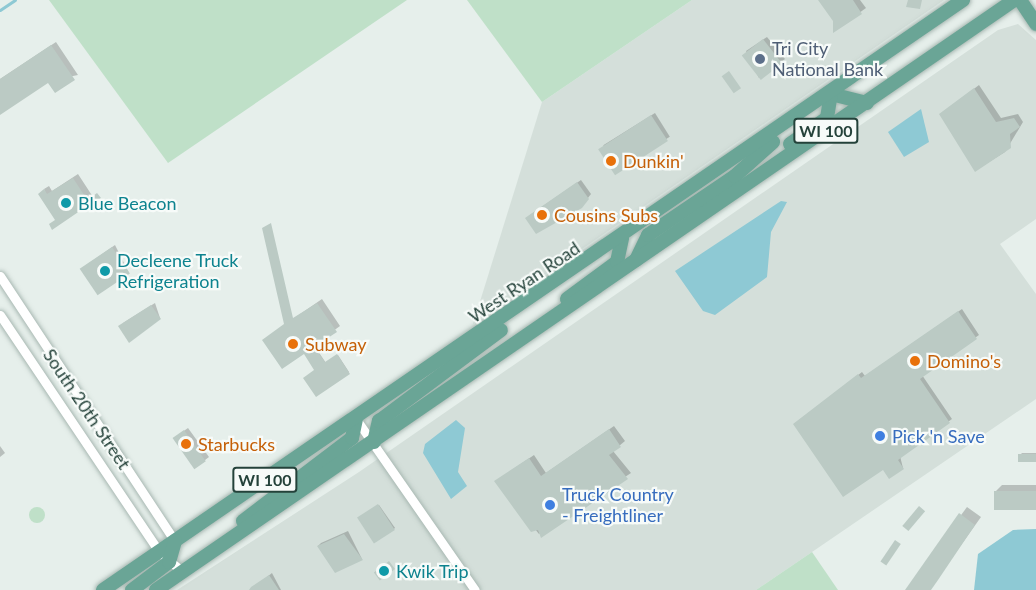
<!DOCTYPE html>
<html>
<head>
<meta charset="utf-8">
<style>
  body { margin:0 }
  #map { position:relative; width:1036px; height:590px; overflow:hidden; background:#e6efeb; font-family:Lato,sans-serif }
  div>[style] { position:absolute }
  .built>* { inset:0; background:#d4dfda }
  .green>* { inset:0; background:#bfe0c8 }
  .round { border-radius:50% }
  .water>* { inset:0; background:#8ec9d4 }
  .shadow>* { inset:0; background:#0003; transform-origin:0 0 }
  .stream>* { height:3px; margin:-1.5px; padding:0 1.5px; transform-origin:1.5px; border-radius:1.5px; background:#8ec9d4 }
  .building>* { inset:0; background:#bbcac4; transform-origin:0 0 }
  .roads { filter:drop-shadow(0 0 2px #a8b8b2) drop-shadow(0 0 2px #a8b8b2) }
  .minor>* { height:9px; margin:-4.5px; padding:0 4.5px; transform-origin:4.5px; border-radius:4.5px; background:#fff }
  .primary>* { height:14px; margin:-7px; padding:0 7px; transform-origin:7px; border-radius:7px; background:#6aa596 }
  .dots>* { width:16px; height:16px; translate:-50% -50%; box-sizing:border-box; border:3px solid #f7fbf9; border-radius:50% }
  span { translate:-50% -50%; white-space:nowrap; text-align:center; line-height:1.15; -webkit-text-stroke:4.5px #f7fbf9; paint-order:stroke }
  .shield-label span { padding:2px 4px; background:#f7fbf9; border:2px solid; border-radius:4px; -webkit-text-stroke-width:0 }
  .shield-label { font-size:16px; color:#24423a; font-weight:700 }
  .service-label { font-size:18px; color:#4e5e75 }
  .left { translate:0 -50%; text-align:left }
  .food-label { font-size:18px; color:#c56008 }
  .culture-label { font-size:18px; color:#0d838f }
  .street-label { font-size:18px; color:#24423a }
  .shop-label { font-size:18px; color:#366cbe }
</style>
</head>
<body>
<div id="map">
  <div class="built">
    <i style="clip-path:polygon(692px 0,944px 0,473px 324px,542px 102px)"></i>
    <i style="clip-path:polygon(1018px 24px,1036px 40px,1036px 219px,1000px 244px,1036px 294px,1036px 399px,812px 552px,756px 590px,177px 590px,359px 472px,998px 30px)"></i>
  </div>
  <div class="green">
    <i style="clip-path:polygon(49px 0,407px 0,168px 163px)"></i>
    <i style="clip-path:polygon(467px 0,692px 0,542px 102px)"></i>
    <i class="round" style="left:29px;top:507px;width:16px;height:16px"></i>
    <i style="clip-path:polygon(812px 552px,838px 590px,756px 590px)"></i>
  </div>
  <div class="water">
    <i style="clip-path:polygon(921px 109px,929px 142px,904px 157px,888px 132px)"></i>
    <i style="clip-path:polygon(781px 201px,787px 202px,771px 232px,767px 277px,715px 315px,703px 311px,675px 271px)"></i>
    <i style="clip-path:polygon(456px 420px,465px 428px,458px 472px,467px 486px,451px 499px,423px 453px,425px 444px)"></i>
    <i style="clip-path:polygon(1036px 529px,1036px 590px,974px 590px,978px 554px,1013px 530px)"></i>
  </div>
  <div class="shadow">
    <i style="clip-path:polygon(820px 0,860px 0,866px 8px,834px 31px,834px 20px)"></i>
    <i style="clip-path:polygon(767px 37px,785px 59px,759px 78px,746px 51px)"></i>
    <i style="clip-path:polygon(56px 42px,78px 75px,48px 81px,0 113px,0 79px)"></i>
    <i style="clip-path:polygon(979px 85px,1001px 118px,1018px 114px,1023px 122px,1005px 152px,976px 170px,946px 110px)"></i>
    <i style="left:655px;top:113px;width:28px;height:61px;rotate:58deg"></i>
    <i style="clip-path:polygon(78px 174px,93px 197px,100px 197px,56px 220px,44px 189px,49px 186px,52px 191px)"></i>
    <i style="clip-path:polygon(581px 180px,591px 194px,584px 203px,530px 215px)"></i>
    <i style="clip-path:polygon(115px 245px,129px 273px,85px 266px)"></i>
    <i style="clip-path:polygon(322px 299px,340px 326px,314px 345px,326px 363px,338px 355px,349px 372px,316px 395px,316px 370px,293px 319px)"></i>
    <i style="clip-path:polygon(155px 303px,160px 318px,123px 323px)"></i>
    <i style="clip-path:polygon(962px 309px,979px 335px,922px 375px,952px 419px,900px 456px,903px 468px,883px 468px,798px 421px,862px 372px,865px 376px)"></i>
    <i style="clip-path:polygon(614px 426px,625px 441px,613px 451px,631px 473px,539px 534px,496px 481px,534px 455px,546px 473px)"></i>
    <i style="clip-path:polygon(188px 428px,209px 457px,196px 467px,178px 435px)"></i>
    <i style="clip-path:polygon(0 446px,5px 453px,0 457px)"></i>
    <i style="clip-path:polygon(1022px 453px,1036px 453px,1036px 460px,1020px 455px)"></i>
    <i style="clip-path:polygon(1002px 485px,1036px 485px,1036px 509px,995px 492px)"></i>
    <i style="left:379px;top:505px;width:28px;height:24px;rotate:55deg"></i>
    <i style="clip-path:polygon(967px 507px,981px 517px,929px 590px,906px 590px)"></i>
    <i style="clip-path:polygon(348px 531px,362px 559px,318px 546px,321px 543px)"></i>
    <i style="clip-path:polygon(272px 573px,281px 590px,251px 590px)"></i>
  </div>
  <div class="stream">
    <i style="left:0;top:10px;width:18px;rotate:-34deg"></i>
  </div>
  <div class="building">
    <i style="clip-path:polygon(818px 0,853px 0,862px 14px,833px 33px,833px 21px)"></i>
    <i style="clip-path:polygon(908px 0,922px 0,920px 9px,906px 7px)"></i>
    <i style="left:763px;top:39px;width:31px;height:27px;rotate:52deg"></i>
    <i style="clip-path:polygon(51px 45px,75px 80px,55px 93px,48px 83px,0 115px,0 79px)"></i>
    <i style="left:729px;top:71px;width:21px;height:9px;rotate:55deg"></i>
    <i style="clip-path:polygon(974px 88px,996px 122px,1014px 118px,1020px 127px,1010px 134px,1011px 148px,975px 172px,939px 114px)"></i>
    <i style="left:651px;top:115px;width:31px;height:63px;rotate:57deg"></i>
    <i style="clip-path:polygon(73px 178px,90px 204px,52px 230px,49px 224px,55px 220px,38px 194px,44px 189px,47px 194px)"></i>
    <i style="clip-path:polygon(577px 182px,589px 199px,582px 208px,536px 234px,525px 218px)"></i>
    <i style="clip-path:polygon(97px 193px,101px 198px,92px 204px,89px 199px)"></i>
    <i style="clip-path:polygon(271px 223px,293px 318px,317px 303px,337px 332px,314px 347px,325px 362px,337px 354px,350px 374px,316px 397px,303px 378px,314px 370px,304px 354px,282px 369px,262px 340px,284px 324px,262px 228px)"></i>
    <i style="left:112px;top:247px;width:32px;height:39px;rotate:56deg"></i>
    <i style="clip-path:polygon(151px 305px,161px 319px,129px 343px,118px 326px)"></i>
    <i style="clip-path:polygon(958px 311px,977px 339px,920px 379px,950px 423px,898px 460px,904px 469px,889px 479px,883px 470px,843px 497px,793px 424px,858px 374px,861px 378px)"></i>
    <i style="clip-path:polygon(609px 429px,621px 447px,609px 455px,628px 479px,541px 538px,538px 530px,531px 532px,494px 481px,529px 458px,541px 476px)"></i>
    <i style="left:184px;top:430px;width:38px;height:14px;rotate:55deg"></i>
    <i style="left:1036px;top:454px;width:8px;height:18px;rotate:90deg"></i>
    <i style="left:1036px;top:491px;width:19px;height:42px;rotate:90deg"></i>
    <i style="left:378px;top:504px;width:31px;height:25px;rotate:57deg"></i>
    <i style="left:919px;top:506px;width:8px;height:26px;rotate:40deg"></i>
    <i style="clip-path:polygon(959px 513px,975px 525px,938px 580px,931px 590px,905px 590px)"></i>
    <i style="clip-path:polygon(344px 534px,363px 560px,335px 573px,317px 546px)"></i>
    <i style="left:895px;top:540px;width:7px;height:26px;rotate:34deg"></i>
    <i style="left:389px;top:561px;width:10px;height:19px;rotate:53deg"></i>
    <i style="clip-path:polygon(269px 575px,279px 590px,249px 590px,251px 587px)"></i>
  </div>
  <div class="roads">
    <div class="minor">
      <i style="left:0;top:276px;width:318px;rotate:56.6deg"></i>
      <i style="left:0;top:315px;width:285px;rotate:56.1deg"></i>
      <i style="left:159px;top:552px;width:31px;rotate:40deg"></i>
      <i style="left:356px;top:419px;width:208px;rotate:55.2deg"></i>
    </div>
    <div class="primary">
      <i style="left:1020px;top:0;width:29px;rotate:56deg"></i>
      <i style="left:831px;top:94px;width:37px;rotate:14deg"></i>
      <i style="left:790px;top:144px;width:45px;rotate:-35.1deg"></i>
      <i style="left:827px;top:118px;width:24px;rotate:-81deg"></i>
      <i style="left:636px;top:260px;width:28px;rotate:-64deg"></i>
      <i style="left:648px;top:235px;width:105px;rotate:-34.1deg"></i>
      <i style="left:735px;top:176px;width:51px;rotate:-41.8deg"></i>
      <i style="left:567px;top:299px;width:62px;rotate:-36.5deg"></i>
      <i style="left:617px;top:262px;width:25px;rotate:-78deg"></i>
      <i style="left:374px;top:442px;width:22px;rotate:-77deg"></i>
      <i style="left:379px;top:421px;width:152px;rotate:-36.7deg"></i>
      <i style="left:243px;top:521px;width:137px;rotate:-37.3deg"></i>
      <i style="left:352px;top:438px;width:19px;rotate:-78deg"></i>
      <i style="left:103px;top:590px;width:1043px;rotate:-34.45deg"></i>
      <i style="left:132px;top:590px;width:46px;rotate:-37.1deg"></i>
      <i style="left:169px;top:562px;width:22px;rotate:-74deg"></i>
      <i style="left:156px;top:590px;width:1041px;rotate:-34.51deg"></i>
    </div>
  </div>
  <div class="dots">
    <i style="left:760px;top:59px;background:#5c6f8a"></i>
    <i style="left:611px;top:161px;background:#e8710a"></i>
    <i style="left:66px;top:203px;background:#0f9aa8"></i>
    <i style="left:542px;top:215px;background:#e8710a"></i>
    <i style="left:105px;top:271px;background:#0f9aa8"></i>
    <i style="left:293px;top:344px;background:#e8710a"></i>
    <i style="left:915px;top:361px;background:#e8710a"></i>
    <i style="left:880px;top:436px;background:#3f7fe0"></i>
    <i style="left:186px;top:444px;background:#e8710a"></i>
    <i style="left:550px;top:505px;background:#3f7fe0"></i>
    <i style="left:384px;top:571px;background:#0f9aa8"></i>
  </div>
  <div class="shield-label">
    <span style="left:826px;top:131px">WI 100</span>
    <span style="left:265px;top:480px">WI 100</span>
  </div>
  <div class="service-label">
    <span class="left" style="left:772px;top:59px">Tri City<br>National Bank</span>
  </div>
  <div class="food-label">
    <span class="left" style="left:623px;top:161px">Dunkin'</span>
    <span class="left" style="left:554px;top:215px">Cousins Subs</span>
    <span class="left" style="left:305px;top:344px">Subway</span>
    <span class="left" style="left:927px;top:361px">Domino's</span>
    <span class="left" style="left:198px;top:444px">Starbucks</span>
  </div>
  <div class="culture-label">
    <span class="left" style="left:78px;top:203px">Blue Beacon</span>
    <span class="left" style="left:117px;top:271px">Decleene Truck<br>Refrigeration</span>
    <span class="left" style="left:396px;top:571px">Kwik Trip</span>
  </div>
  <div class="street-label">
    <span style="left:524px;top:282px;rotate:-34deg">West Ryan Road</span>
    <span style="left:87px;top:409px;rotate:56deg">South 20th Street</span>
  </div>
  <div class="shop-label">
    <span class="left" style="left:892px;top:436px">Pick 'n Save</span>
    <span class="left" style="left:562px;top:505px">Truck Country<br>- Freightliner</span>
  </div>
</div>
</body>
</html>
